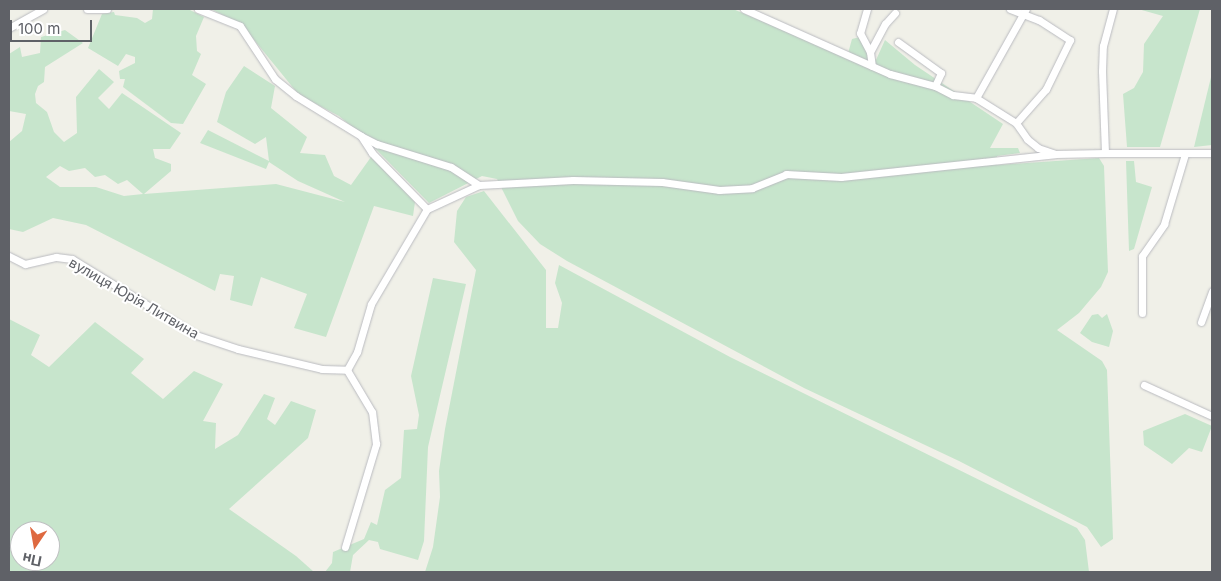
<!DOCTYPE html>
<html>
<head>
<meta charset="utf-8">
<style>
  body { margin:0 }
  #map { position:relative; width:1221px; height:581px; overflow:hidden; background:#f0f0e8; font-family:Inter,sans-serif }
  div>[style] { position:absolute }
  .green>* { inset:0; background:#c7e5cc }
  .roads { filter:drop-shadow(0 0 1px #babbc0) drop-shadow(0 0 1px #babbc0) }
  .minor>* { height:7px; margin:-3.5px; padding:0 3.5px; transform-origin:3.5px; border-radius:3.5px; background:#fff }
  span { translate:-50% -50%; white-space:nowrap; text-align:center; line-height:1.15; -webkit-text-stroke:4px #fff; paint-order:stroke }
  .street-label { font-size:14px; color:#5f6167 }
  .frame { position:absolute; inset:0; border:10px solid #5f6167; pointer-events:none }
  .north { position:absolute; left:10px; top:521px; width:50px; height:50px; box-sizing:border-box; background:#fff; border:1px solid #bfc0c2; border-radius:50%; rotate:192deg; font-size:14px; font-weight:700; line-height:20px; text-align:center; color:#5f6167 }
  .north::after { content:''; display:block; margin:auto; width:18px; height:22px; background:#de6940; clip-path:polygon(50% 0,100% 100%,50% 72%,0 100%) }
  .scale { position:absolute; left:10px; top:20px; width:82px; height:22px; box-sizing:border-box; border:2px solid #5f6167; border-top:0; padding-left:6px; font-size:15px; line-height:18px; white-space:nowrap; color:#5f6167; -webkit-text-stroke:4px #fff; paint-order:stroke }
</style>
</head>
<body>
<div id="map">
  <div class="green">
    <i style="clip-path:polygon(153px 9px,188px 9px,204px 17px,196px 36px,197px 51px,201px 54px,192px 75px,206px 84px,183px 124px,171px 123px,123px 87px,125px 79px,120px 79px,119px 71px,135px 63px,135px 57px,126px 54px,118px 66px,88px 48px,102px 14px,114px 12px,115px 15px,137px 18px,145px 23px,152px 19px)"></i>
    <i style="clip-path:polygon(211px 9px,733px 9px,847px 57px,852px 39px,860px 37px,876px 60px,885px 40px,915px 65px,1003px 124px,990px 148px,1018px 148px,1020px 153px,997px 156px,997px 165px,1099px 158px,1104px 166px,1108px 272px,1101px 287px,1079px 313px,1057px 330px,1102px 361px,1107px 370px,1113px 539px,1101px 547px,1087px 527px,959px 461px,804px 388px,567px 261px,540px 244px,518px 221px,497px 179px,482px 176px,429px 203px,363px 136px,339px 116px,299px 95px,242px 25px)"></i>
    <i style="clip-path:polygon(1138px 9px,1200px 9px,1160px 147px,1127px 147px,1123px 94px,1134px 88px,1143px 72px,1144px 44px,1163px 16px)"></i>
    <i style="clip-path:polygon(evenodd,65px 30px,83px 43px,45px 67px,44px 82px,38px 86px,35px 94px,36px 103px,47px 112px,54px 132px,64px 142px,77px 133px,76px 97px,99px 69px,114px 82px,98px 98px,109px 109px,122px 93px,181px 133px,170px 149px,153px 149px,155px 158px,171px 164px,171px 171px,144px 194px,276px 184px,345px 202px,298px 181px,269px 162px,266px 169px,200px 143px,208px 130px,269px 161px,266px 137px,255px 144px,217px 122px,226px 92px,244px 66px,275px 86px,271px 108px,307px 137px,300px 153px,325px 155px,334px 176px,351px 185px,371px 157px,415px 202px,413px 216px,374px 206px,326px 337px,294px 328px,307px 294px,261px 277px,252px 306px,230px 300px,234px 276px,220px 274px,215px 291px,86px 225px,53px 218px,23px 232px,9px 229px,9px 142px,22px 131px,26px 114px,9px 111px,9px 54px,20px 47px,22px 57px,40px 53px,41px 37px,65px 30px,60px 166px,69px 171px,85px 168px,95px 177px,105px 175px,118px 184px,127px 180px,143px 194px,124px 196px,96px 187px,60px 187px,46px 177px,60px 166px)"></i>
    <i style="clip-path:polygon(1212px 73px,1212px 145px,1194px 147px)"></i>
    <i style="clip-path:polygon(1126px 161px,1134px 161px,1136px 182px,1152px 187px,1134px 249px,1129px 251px)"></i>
    <i style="clip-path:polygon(484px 191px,546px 270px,546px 328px,558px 328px,562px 303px,555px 283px,559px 265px,730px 357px,1077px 528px,1085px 540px,1089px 572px,425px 572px,433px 547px,440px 497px,439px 471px,445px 429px,476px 270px,454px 242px,457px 211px,466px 197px)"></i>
    <i style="clip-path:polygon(433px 278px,466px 284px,428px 447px,424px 541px,418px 560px,380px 549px,378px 542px,369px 540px,353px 555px,350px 572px,325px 572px,332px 563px,333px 552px,364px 539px,371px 522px,377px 525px,385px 490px,401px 478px,404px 430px,417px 429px,419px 415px,411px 376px)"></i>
    <i style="clip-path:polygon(1098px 314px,1102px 318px,1107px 314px,1113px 331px,1109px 347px,1092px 342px,1080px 333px,1092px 315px)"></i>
    <i style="clip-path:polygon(evenodd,9px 319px,40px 335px,31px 355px,49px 367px,95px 322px,144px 359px,131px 373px,163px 399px,194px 371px,223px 384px,203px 421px,216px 423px,215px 449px,238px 435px,264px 394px,275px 398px,267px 419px,275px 425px,291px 401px,316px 410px,308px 438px,229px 509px,296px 556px,314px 572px,9px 572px,9px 319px,20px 531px,50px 531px,50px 561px,20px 561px,20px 531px)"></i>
    <i style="clip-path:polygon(1185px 414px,1212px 426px,1202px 452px,1189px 448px,1172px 464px,1144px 445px,1143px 431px)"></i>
  </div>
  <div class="roads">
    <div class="minor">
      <i style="left:87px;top:9px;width:20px"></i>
      <i style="left:198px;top:9px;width:45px;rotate:22deg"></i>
      <i style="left:240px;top:26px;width:64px;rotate:56.6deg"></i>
      <i style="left:275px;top:79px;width:27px;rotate:39deg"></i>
      <i style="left:296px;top:96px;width:76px;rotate:31.6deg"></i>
      <i style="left:361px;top:136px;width:20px;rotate:57deg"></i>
      <i style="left:372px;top:153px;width:78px;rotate:45.5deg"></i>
      <i style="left:744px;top:9px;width:160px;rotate:24deg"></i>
      <i style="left:890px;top:74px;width:47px;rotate:14.9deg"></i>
      <i style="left:867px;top:9px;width:25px;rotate:106deg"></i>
      <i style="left:860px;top:33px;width:21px;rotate:62deg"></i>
      <i style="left:870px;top:52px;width:14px;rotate:82deg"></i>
      <i style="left:1010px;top:9px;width:31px;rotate:21deg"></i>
      <i style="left:1039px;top:20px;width:37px;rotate:33deg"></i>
      <i style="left:1070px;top:40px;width:55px;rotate:116.1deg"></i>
      <i style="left:1046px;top:89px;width:45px;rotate:131.4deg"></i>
      <i style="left:9px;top:28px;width:39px;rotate:-29deg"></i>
      <i style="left:898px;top:42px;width:53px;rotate:35.8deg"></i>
      <i style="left:941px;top:73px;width:14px;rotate:115deg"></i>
      <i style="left:935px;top:86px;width:20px;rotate:27deg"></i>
      <i style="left:953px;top:95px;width:23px;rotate:7deg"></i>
      <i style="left:976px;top:98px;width:47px;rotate:32deg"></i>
      <i style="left:1016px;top:123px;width:19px;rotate:55deg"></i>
      <i style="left:1027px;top:139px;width:14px;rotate:39deg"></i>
      <i style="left:1038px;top:148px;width:18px;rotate:19deg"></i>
      <i style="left:1055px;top:154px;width:50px;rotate:-1.1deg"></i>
      <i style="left:1105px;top:153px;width:82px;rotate:-92.1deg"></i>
      <i style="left:1102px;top:71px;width:25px;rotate:-88deg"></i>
      <i style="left:1103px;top:46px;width:38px;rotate:-75deg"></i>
      <i style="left:870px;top:52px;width:32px;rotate:-62deg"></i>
      <i style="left:885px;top:24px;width:15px;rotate:-48deg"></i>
      <i style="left:976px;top:98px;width:102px;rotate:-60.7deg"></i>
      <i style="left:363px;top:137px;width:16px;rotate:27deg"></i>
      <i style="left:377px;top:144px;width:77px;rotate:17.3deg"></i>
      <i style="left:451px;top:167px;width:33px;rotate:33deg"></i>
      <i style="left:1105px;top:153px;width:107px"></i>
      <i style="left:427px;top:209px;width:57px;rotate:-24.8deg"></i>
      <i style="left:479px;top:185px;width:94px;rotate:-3deg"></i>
      <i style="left:573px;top:180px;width:89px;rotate:1.3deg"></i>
      <i style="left:662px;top:182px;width:58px;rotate:8deg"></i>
      <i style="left:719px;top:190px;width:33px;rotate:-3deg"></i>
      <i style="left:752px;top:188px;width:37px;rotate:-22deg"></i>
      <i style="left:786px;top:174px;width:55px;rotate:3.1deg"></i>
      <i style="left:841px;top:177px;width:215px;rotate:-6.1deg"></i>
      <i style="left:9px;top:256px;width:18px;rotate:27deg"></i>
      <i style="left:25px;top:264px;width:32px;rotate:-13deg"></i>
      <i style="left:56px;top:257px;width:16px;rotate:7deg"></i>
      <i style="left:72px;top:259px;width:145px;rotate:31.5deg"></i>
      <i style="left:196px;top:335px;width:44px;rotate:18.4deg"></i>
      <i style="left:238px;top:349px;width:86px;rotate:13.4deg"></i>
      <i style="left:322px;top:369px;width:25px;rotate:2deg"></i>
      <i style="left:347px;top:370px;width:21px;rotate:-61deg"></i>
      <i style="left:357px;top:352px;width:50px;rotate:-73.7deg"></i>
      <i style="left:371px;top:304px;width:110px;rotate:-59.5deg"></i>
      <i style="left:1142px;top:313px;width:57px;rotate:-90deg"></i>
      <i style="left:1142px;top:256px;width:39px;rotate:-55deg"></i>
      <i style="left:1164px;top:224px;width:73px;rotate:-73.3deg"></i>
      <i style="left:1201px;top:322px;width:33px;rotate:-70deg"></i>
      <i style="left:1144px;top:385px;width:75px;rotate:24.5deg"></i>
      <i style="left:345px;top:547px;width:108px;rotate:-73.2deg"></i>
      <i style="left:376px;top:444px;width:32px;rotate:-97deg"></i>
      <i style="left:372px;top:412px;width:49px;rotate:-120.8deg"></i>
    </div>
  </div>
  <div class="street-label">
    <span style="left:134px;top:298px;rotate:30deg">вулиця Юрія Литвина</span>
  </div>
  <div class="frame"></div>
  <div class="north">Пн</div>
  <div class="scale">100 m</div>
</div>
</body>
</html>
